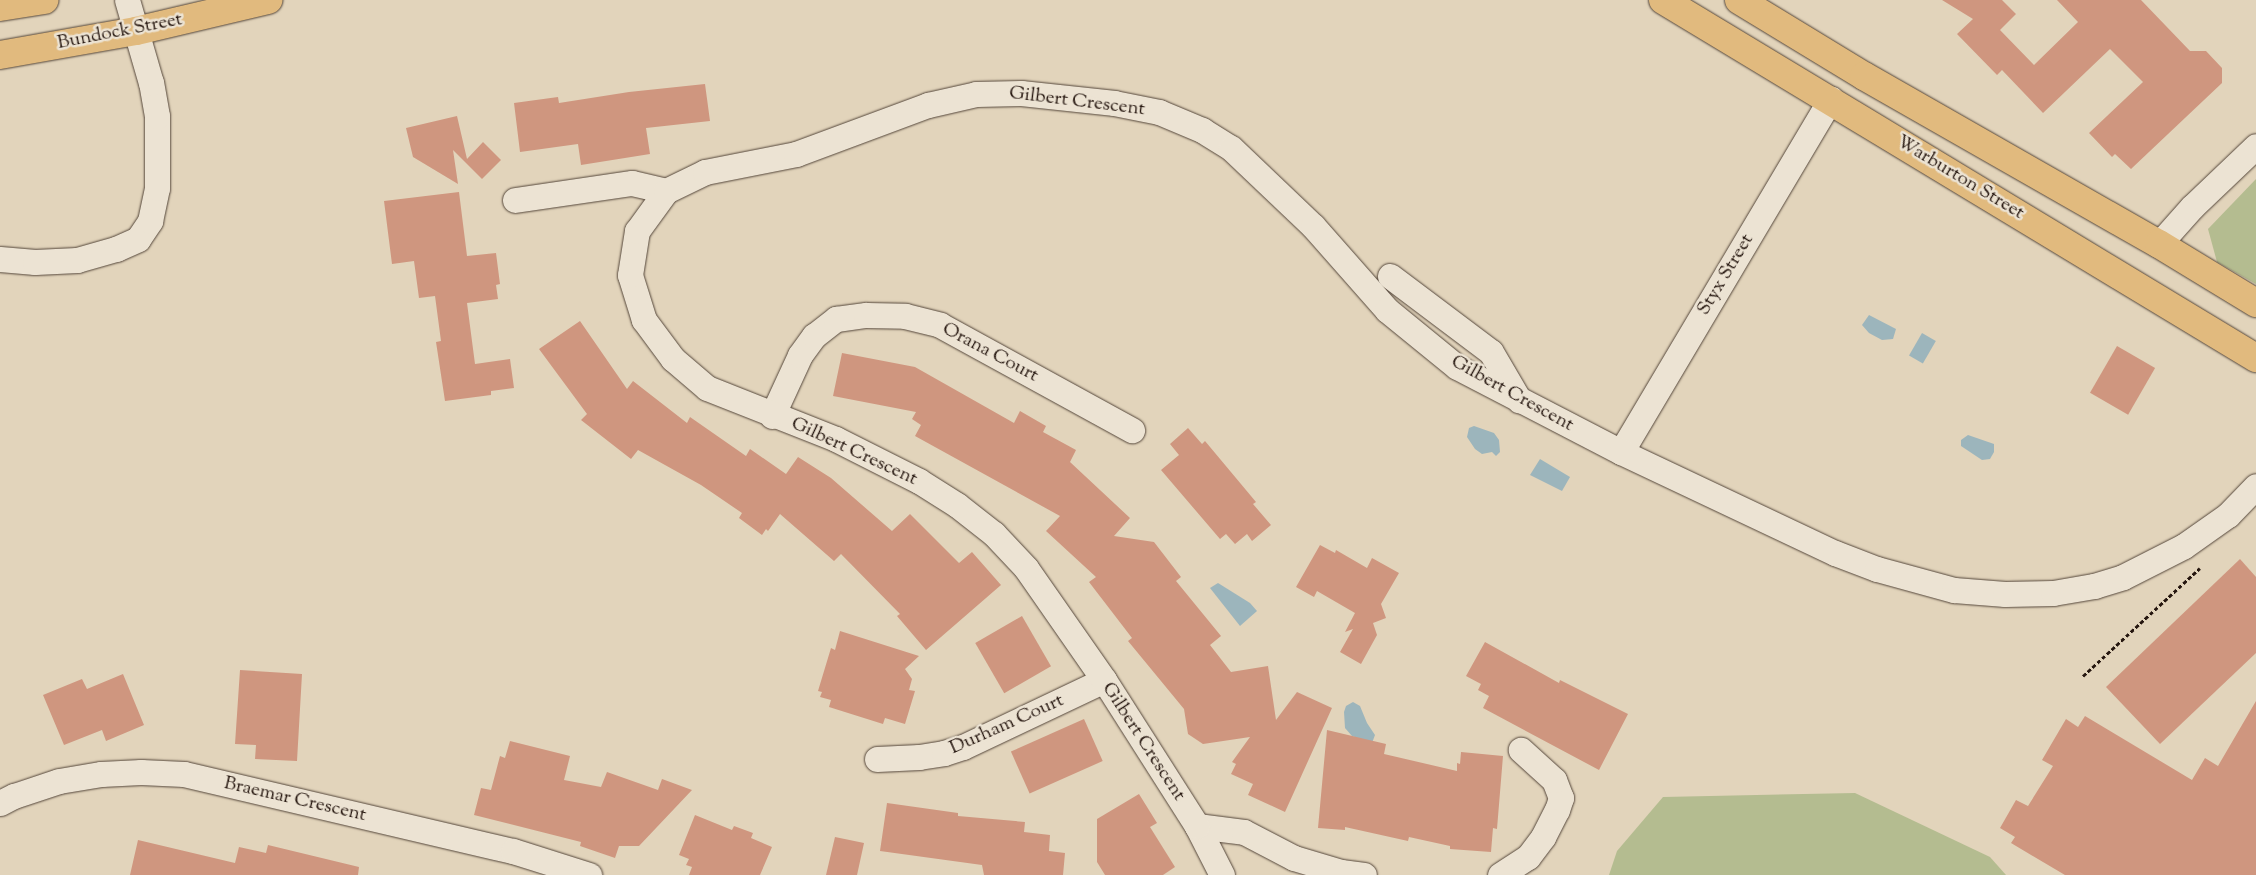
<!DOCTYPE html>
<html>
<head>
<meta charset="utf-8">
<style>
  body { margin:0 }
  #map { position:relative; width:2256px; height:875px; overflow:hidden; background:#e2d4bb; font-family:"Sorts Mill Goudy",serif }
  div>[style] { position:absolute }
  .green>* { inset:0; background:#b4bc90 }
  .water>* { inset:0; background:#9cb5bc; transform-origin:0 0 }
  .building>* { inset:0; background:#cf967f; transform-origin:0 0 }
  .path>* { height:3px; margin-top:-1.5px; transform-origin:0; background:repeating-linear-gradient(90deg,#25160f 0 4px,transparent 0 6.5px) }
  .roads { filter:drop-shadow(0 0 1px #54463a) drop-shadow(0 0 1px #54463a) }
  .minor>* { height:25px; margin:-12.5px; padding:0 12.5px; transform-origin:12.5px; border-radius:12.5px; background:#ece3d3 }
  .major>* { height:28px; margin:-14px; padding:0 14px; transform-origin:14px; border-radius:14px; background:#e1ba7e }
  span { translate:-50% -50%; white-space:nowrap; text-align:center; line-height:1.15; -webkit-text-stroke:5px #ece3d3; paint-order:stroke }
  .street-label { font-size:19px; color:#25160f }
</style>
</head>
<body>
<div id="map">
  <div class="green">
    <i style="clip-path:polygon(2256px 179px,2256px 284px,2217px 262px,2208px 229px)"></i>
    <i style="clip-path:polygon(1855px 793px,1990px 857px,2006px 875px,1609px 875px,1617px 851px,1663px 797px)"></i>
  </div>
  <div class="water">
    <i style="clip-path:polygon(1869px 315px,1896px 329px,1893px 339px,1882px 340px,1869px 333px,1862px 325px)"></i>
    <i style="left:1922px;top:333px;width:16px;height:26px;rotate:30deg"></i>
    <i style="clip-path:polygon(1474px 426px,1494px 433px,1499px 440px,1500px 452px,1496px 456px,1492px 452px,1482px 454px,1475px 449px,1467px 437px,1469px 428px)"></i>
    <i style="clip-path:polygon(1968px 435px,1994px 444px,1994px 452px,1990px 459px,1982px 460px,1961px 446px,1961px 440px)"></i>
    <i style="clip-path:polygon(1540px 459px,1570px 477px,1562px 491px,1530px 475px)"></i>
    <i style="clip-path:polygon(1218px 583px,1250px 603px,1257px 611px,1240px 626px,1210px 588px)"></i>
    <i style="clip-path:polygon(1353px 702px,1360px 706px,1367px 723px,1375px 735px,1372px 743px,1352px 736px,1345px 728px,1344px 712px,1346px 706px)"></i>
  </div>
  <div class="building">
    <i style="clip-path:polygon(1942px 0,2002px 0,2016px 14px,2000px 30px,2034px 65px,2078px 22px,2057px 0,2141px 0,2190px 51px,2206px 51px,2222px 68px,2222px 83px,2131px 169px,2115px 154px,2112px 157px,2089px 133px,2143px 82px,2110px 49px,2043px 113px,2002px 70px,1997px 75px,1957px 34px,1973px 19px)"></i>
    <i style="clip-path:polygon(705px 84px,710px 121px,646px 128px,650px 154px,581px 165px,578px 144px,520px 152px,514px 103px,558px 97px,559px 103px,629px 92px)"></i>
    <i style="clip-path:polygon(457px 116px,467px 159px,483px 142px,501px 160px,482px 179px,453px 150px,458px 184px,413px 157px,406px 128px)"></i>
    <i style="clip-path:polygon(459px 192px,467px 256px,496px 253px,500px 284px,496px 285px,498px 299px,467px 303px,475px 364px,510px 359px,514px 388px,491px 391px,491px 395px,445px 401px,436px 342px,441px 341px,435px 296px,419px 298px,414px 261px,392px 264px,384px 201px)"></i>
    <i style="clip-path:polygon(580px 321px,627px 389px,633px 381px,687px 423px,690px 417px,746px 456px,750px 449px,786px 474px,798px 457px,831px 478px,892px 531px,910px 514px,959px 563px,972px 552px,1001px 585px,926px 650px,897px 616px,900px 614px,841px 554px,834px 561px,780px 514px,768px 531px,766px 529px,762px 535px,739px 518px,742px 513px,701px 485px,638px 450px,631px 459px,581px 420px,587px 414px,539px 349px)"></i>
    <i style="left:2117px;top:346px;width:44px;height:54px;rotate:30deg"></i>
    <i style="clip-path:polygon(842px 353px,915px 367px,1014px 423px,1020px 411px,1046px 426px,1043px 432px,1076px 450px,1070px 462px,1130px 518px,1114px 536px,1154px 542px,1181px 577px,1176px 581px,1221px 636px,1210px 645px,1231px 672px,1268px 666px,1276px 720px,1297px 692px,1332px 708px,1285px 812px,1248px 795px,1253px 784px,1231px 774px,1236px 764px,1232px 762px,1250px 737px,1203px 744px,1188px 734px,1184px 709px,1128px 641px,1132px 638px,1089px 582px,1096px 577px,1046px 531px,1060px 516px,915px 436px,921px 425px,912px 419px,916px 412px,833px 396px)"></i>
    <i style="clip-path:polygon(1188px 428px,1202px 444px,1205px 441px,1256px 502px,1253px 504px,1271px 525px,1252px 541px,1247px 534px,1235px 544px,1226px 534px,1220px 539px,1161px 470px,1179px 455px,1170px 444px)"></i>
    <i style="clip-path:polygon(1320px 545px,1335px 553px,1336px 550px,1367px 568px,1372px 558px,1399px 573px,1381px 604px,1386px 618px,1373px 623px,1377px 635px,1361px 664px,1340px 652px,1353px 629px,1345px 632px,1355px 613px,1317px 591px,1314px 597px,1296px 587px)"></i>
    <i style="clip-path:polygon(2240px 559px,2256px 577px,2256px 653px,2160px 744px,2106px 687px)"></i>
    <i style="left:1022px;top:616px;width:58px;height:54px;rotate:60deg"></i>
    <i style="clip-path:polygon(840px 631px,919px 656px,905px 669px,912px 679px,909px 690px,915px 691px,905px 724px,885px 718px,883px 724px,829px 707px,831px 700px,820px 697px,822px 692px,818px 691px,831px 648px,835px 650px)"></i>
    <i style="clip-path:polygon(1485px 642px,1559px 683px,1560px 680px,1628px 714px,1599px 770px,1483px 708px,1489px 696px,1478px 690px,1481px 684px,1466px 676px)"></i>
    <i style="clip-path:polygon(240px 670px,302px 674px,297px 761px,255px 759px,256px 745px,235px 744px)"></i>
    <i style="clip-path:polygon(123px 674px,144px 725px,106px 741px,102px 730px,64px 745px,43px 695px,82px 679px,87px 689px)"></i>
    <i style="clip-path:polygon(2256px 701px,2256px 875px,2065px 875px,2011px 843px,2015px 837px,2000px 828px,2016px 800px,2028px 806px,2053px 766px,2042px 760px,2066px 719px,2078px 727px,2085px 716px,2192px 780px,2205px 758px,2218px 766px)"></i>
    <i style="left:1084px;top:719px;width:46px;height:80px;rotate:66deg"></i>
    <i style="clip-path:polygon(1327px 730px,1386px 744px,1384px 754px,1457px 771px,1457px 763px,1460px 764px,1461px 752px,1503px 756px,1497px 829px,1493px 828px,1491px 852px,1450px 849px,1450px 846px,1409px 837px,1408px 841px,1345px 827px,1345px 830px,1318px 828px)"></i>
    <i style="clip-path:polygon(510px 741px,570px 756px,564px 780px,601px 787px,607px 772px,658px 790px,662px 779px,692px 790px,639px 846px,619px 846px,615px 858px,580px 846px,581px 842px,474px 815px,481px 788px,491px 790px,500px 756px,505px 758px)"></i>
    <i style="clip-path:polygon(1139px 794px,1157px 823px,1150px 827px,1175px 867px,1163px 875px,1105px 875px,1097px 862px,1097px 819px)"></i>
    <i style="clip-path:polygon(887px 803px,958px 813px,958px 816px,1025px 822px,1024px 832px,1050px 835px,1049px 851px,1065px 853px,1063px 875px,984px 875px,982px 865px,880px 851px)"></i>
    <i style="clip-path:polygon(695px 815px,732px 830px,734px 826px,753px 833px,751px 838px,772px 847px,760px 875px,689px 875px,692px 867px,686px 865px,689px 859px,679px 855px)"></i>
    <i style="clip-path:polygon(835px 837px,864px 843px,857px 875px,826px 875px)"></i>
    <i style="clip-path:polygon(138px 840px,235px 863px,239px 847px,266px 853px,268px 845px,359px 867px,358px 875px,130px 875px)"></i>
  </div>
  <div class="path">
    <i style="left:2083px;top:676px;width:159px;rotate:-42.7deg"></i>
  </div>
  <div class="roads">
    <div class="minor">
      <i style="left:515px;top:200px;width:118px;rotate:-8.3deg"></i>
      <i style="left:632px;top:183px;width:35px;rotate:13deg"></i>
      <i style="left:2159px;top:244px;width:50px;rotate:-48.3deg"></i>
      <i style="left:2192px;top:207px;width:88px;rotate:-43.6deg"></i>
      <i style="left:0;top:259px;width:35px;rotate:5deg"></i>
      <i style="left:35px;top:262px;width:42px;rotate:-2.7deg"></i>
      <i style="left:77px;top:260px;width:41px;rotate:-15.8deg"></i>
      <i style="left:116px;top:249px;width:24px;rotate:-24deg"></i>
      <i style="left:138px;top:239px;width:22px;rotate:-56deg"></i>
      <i style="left:150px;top:221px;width:34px;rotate:-78deg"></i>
      <i style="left:157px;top:188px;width:72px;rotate:-90deg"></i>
      <i style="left:157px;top:116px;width:34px;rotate:-100deg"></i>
      <i style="left:151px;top:83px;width:86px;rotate:-106.1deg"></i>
      <i style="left:1390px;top:276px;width:126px;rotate:37deg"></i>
      <i style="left:1491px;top:352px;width:56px;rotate:59.7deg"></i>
      <i style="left:772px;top:416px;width:67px;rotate:-65.3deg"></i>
      <i style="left:800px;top:355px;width:24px;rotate:-54deg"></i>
      <i style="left:814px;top:336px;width:28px;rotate:-38deg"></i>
      <i style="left:836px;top:319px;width:30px;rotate:-8deg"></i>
      <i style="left:866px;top:315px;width:39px;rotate:1deg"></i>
      <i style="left:905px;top:316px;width:36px;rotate:14deg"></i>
      <i style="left:940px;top:325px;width:219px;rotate:28.7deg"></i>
      <i style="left:1621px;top:452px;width:411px;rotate:-59.3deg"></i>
      <i style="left:877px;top:759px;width:42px;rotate:-2.7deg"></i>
      <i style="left:919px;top:757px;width:25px;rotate:-9deg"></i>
      <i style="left:944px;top:753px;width:20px;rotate:-18deg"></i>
      <i style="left:963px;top:747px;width:156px;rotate:-25.4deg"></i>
      <i style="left:0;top:803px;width:16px;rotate:-27deg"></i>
      <i style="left:14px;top:796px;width:47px;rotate:-18.4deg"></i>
      <i style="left:59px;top:781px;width:43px;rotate:-9.5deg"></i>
      <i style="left:101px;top:774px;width:40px;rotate:-2.9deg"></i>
      <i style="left:141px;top:772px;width:43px;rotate:2.7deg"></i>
      <i style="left:184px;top:774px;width:338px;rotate:13.2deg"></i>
      <i style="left:513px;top:851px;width:80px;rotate:17.5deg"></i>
      <i style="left:1197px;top:826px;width:47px;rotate:7.3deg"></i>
      <i style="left:1244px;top:832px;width:56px;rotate:27.5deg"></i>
      <i style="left:1294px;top:858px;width:49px;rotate:16.6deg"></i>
      <i style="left:1341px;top:872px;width:23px;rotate:7deg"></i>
      <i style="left:1222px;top:875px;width:55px;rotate:-117deg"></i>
      <i style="left:1197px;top:826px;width:173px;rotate:-122.5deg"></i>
      <i style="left:1104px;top:680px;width:136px;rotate:-124.9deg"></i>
      <i style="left:1026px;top:568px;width:47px;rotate:-133.3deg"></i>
      <i style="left:994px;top:534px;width:47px;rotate:-141.9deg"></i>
      <i style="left:957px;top:505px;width:45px;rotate:-147.7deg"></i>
      <i style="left:919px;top:481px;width:93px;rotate:-153.2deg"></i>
      <i style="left:836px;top:439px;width:139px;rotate:-158.4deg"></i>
      <i style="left:707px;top:388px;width:45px;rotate:-139.5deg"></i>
      <i style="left:673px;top:359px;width:49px;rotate:-126.6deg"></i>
      <i style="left:644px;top:320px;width:47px;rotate:-107.3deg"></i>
      <i style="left:630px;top:275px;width:45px;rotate:-81deg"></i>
      <i style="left:637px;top:231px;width:49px;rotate:-54.1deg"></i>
      <i style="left:666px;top:191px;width:43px;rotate:-26deg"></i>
      <i style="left:705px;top:172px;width:93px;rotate:-11.2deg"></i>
      <i style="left:796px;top:154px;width:141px;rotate:-20.4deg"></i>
      <i style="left:928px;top:105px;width:49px;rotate:-12.9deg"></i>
      <i style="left:976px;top:94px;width:45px;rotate:-1.3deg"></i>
      <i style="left:1021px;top:93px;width:94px;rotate:6.1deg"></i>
      <i style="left:1114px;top:103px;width:46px;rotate:11.3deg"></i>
      <i style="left:1159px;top:112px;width:47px;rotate:22.7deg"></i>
      <i style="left:1202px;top:130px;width:34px;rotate:32deg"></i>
      <i style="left:1231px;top:148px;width:113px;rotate:43.6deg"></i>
      <i style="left:1313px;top:226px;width:112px;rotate:48.6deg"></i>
      <i style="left:1387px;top:310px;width:90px;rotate:39.2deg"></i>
      <i style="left:1457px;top:367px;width:185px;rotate:27.4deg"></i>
      <i style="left:1621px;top:452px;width:237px;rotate:25.3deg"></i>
      <i style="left:1835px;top:553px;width:45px;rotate:20.9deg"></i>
      <i style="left:1877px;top:569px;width:80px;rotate:15.3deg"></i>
      <i style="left:1954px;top:590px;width:51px;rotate:4.5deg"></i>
      <i style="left:2005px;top:594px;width:48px;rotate:-1.2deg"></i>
      <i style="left:2053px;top:593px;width:42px;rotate:-9.7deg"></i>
      <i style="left:2094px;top:586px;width:30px;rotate:-17deg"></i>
      <i style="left:2123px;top:577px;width:68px;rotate:-26.9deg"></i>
      <i style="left:2184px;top:546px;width:54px;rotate:-35.2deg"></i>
      <i style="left:2228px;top:515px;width:40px;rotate:-46deg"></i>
      <i style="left:1500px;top:875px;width:33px;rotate:-33deg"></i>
      <i style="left:1528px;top:857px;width:25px;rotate:-53deg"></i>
      <i style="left:1543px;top:837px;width:30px;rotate:-63deg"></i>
      <i style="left:1557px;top:810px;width:13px;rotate:-72deg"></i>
      <i style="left:1561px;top:798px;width:19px;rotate:-111deg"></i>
      <i style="left:1554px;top:780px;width:45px;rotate:-137.7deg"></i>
    </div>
    <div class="major">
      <i style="left:1663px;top:0;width:693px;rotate:31.12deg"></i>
      <i style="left:1739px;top:0;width:146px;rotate:31.3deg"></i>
      <i style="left:1864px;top:76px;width:339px;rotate:29.7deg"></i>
      <i style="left:2159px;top:244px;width:114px;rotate:31.3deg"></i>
      <i style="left:0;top:7px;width:45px;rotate:-9deg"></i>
      <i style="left:0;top:55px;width:138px;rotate:-10deg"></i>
      <i style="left:136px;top:31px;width:136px;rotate:-13.2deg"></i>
    </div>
  </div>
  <div class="street-label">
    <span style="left:120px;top:32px;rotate:-11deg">Bundock Street</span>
    <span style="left:1077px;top:102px;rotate:7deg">Gilbert Crescent</span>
    <span style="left:1960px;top:178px;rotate:31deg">Warburton Street</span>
    <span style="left:1726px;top:275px;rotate:-59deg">Styx Street</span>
    <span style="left:990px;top:353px;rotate:28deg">Orana Court</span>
    <span style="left:1512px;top:394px;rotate:29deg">Gilbert Crescent</span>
    <span style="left:854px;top:452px;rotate:25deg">Gilbert Crescent</span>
    <span style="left:1007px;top:725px;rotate:-24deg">Durham Court</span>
    <span style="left:1143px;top:742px;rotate:57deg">Gilbert Crescent</span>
    <span style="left:295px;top:800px;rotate:13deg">Braemar Crescent</span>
  </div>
</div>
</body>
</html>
